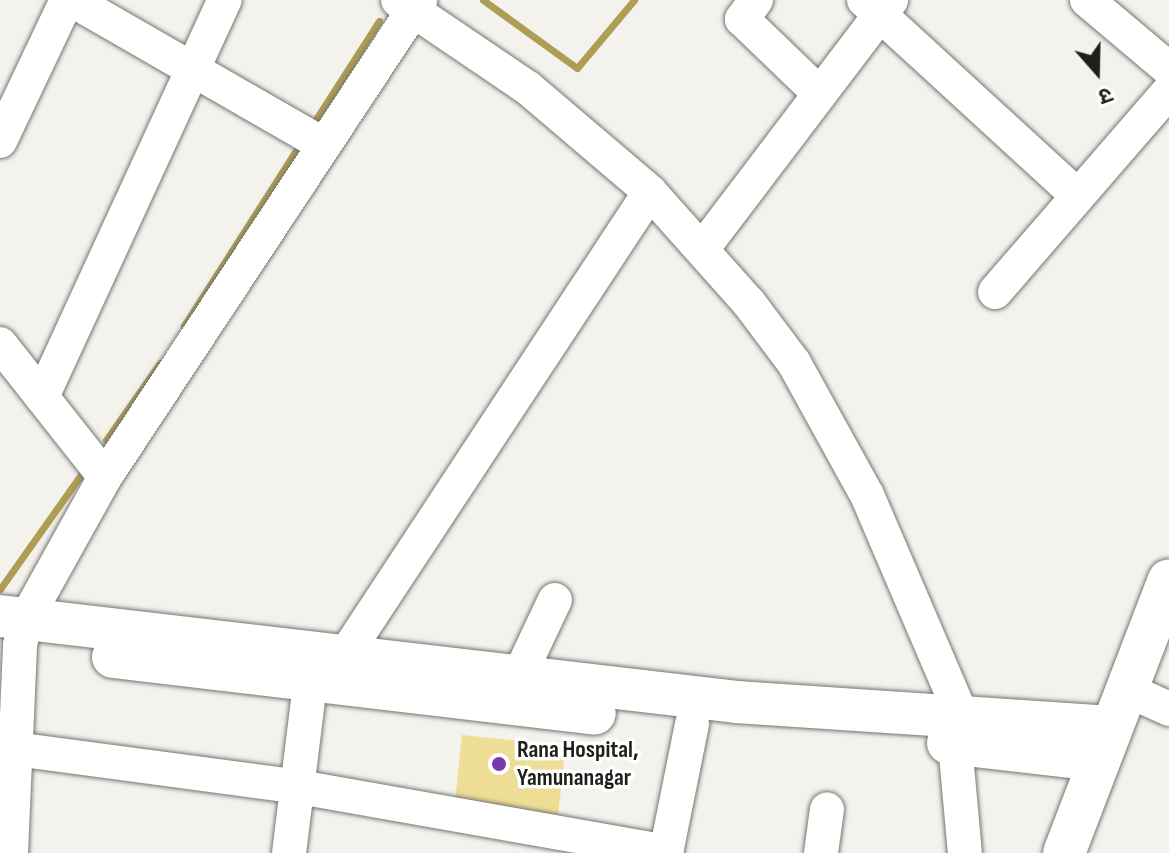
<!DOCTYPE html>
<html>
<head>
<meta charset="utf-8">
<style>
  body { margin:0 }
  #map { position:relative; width:1169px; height:853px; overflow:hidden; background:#f3f2ed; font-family:"Sofia Sans Condensed","Noto Sans Devanagari",sans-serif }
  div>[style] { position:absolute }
  .stream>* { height:7px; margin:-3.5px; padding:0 3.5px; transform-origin:3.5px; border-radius:3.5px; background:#ad9d55 }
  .building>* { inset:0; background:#eedd94; transform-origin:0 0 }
  .roads { filter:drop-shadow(0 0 2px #767570) drop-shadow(0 0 2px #767570) }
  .minor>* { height:34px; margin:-17px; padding:0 17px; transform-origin:17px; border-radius:17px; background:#fff }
  .major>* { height:42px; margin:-21px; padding:0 21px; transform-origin:21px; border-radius:21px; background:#fff }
  .dots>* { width:22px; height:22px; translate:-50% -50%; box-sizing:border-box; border:4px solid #fffffe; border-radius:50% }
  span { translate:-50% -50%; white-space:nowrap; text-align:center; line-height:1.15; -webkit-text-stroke:7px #fffffe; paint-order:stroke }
  .poi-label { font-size:24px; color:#1f1f1d; font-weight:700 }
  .left { translate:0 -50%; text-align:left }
  .north { position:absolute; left:1057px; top:32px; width:80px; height:80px; -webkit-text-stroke:6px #fffffe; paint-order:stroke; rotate:160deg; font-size:22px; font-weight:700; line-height:32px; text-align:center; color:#1f1f1d }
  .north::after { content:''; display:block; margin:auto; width:28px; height:36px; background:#1f1f1d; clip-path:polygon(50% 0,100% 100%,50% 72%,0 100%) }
</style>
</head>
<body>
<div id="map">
  <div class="stream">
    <i style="left:483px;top:0;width:116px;rotate:35.9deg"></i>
    <i style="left:577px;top:68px;width:89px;rotate:-50deg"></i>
    <i style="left:311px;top:127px;width:126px;rotate:-57.3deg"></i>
    <i style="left:184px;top:326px;width:216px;rotate:-57.5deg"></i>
    <i style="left:106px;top:440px;width:94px;rotate:-55deg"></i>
    <i style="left:0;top:589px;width:142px;rotate:-54.7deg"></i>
  </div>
  <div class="building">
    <i style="left:462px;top:735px;width:104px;height:76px;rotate:6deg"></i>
  </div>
  <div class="roads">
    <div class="minor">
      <i style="left:72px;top:0;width:291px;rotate:29.9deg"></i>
      <i style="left:398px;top:0;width:157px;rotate:34.1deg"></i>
      <i style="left:528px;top:88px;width:160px;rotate:40.4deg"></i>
      <i style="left:650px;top:192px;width:149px;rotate:48.3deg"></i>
      <i style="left:749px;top:303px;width:75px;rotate:53.1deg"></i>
      <i style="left:794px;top:363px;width:151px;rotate:61.1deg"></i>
      <i style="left:867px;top:495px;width:241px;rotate:66.8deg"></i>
      <i style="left:756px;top:0;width:24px;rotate:126deg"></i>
      <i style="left:742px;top:19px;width:108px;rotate:43.9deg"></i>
      <i style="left:864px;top:0;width:290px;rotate:42.5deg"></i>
      <i style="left:1087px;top:0;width:107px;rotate:40.1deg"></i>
      <i style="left:0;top:141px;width:156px;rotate:-64.6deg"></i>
      <i style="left:703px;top:248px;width:311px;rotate:-52.8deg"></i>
      <i style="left:995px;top:292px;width:266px;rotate:-49.1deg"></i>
      <i style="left:0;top:344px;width:169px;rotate:51.7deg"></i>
      <i style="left:42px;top:397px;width:437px;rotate:-65.3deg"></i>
      <i style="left:345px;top:655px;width:554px;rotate:-56.63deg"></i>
      <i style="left:519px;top:676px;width:84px;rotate:-64.7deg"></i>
      <i style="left:1125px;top:689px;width:48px;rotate:24.4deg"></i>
      <i style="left:955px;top:744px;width:109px;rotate:84.8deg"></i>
      <i style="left:15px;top:749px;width:287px;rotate:7.6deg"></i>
      <i style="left:299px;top:787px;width:373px;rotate:10deg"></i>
      <i style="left:11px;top:853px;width:208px;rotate:-87.5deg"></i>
      <i style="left:20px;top:645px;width:27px;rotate:-77deg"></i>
      <i style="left:26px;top:619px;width:162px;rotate:-60.9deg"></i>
      <i style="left:105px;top:477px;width:572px;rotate:-56.56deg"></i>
      <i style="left:289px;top:853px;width:170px;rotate:-82.9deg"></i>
      <i style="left:666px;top:853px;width:132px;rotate:-78.6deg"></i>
      <i style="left:821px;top:853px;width:44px;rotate:-82.2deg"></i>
    </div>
    <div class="major">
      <i style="left:0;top:616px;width:741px;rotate:6.66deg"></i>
      <i style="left:736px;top:702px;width:376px;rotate:3.8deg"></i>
      <i style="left:113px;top:657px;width:485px;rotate:6.7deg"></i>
      <i style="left:948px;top:743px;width:151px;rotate:6.5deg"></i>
      <i style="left:1064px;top:853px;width:292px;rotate:-69deg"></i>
    </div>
  </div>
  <div class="dots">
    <i style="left:499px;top:764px;background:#7938ad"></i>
  </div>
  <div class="poi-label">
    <span class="left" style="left:517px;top:764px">Rana Hospital,<br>Yamunanagar</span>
  </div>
  <div class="north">उ</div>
</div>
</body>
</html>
